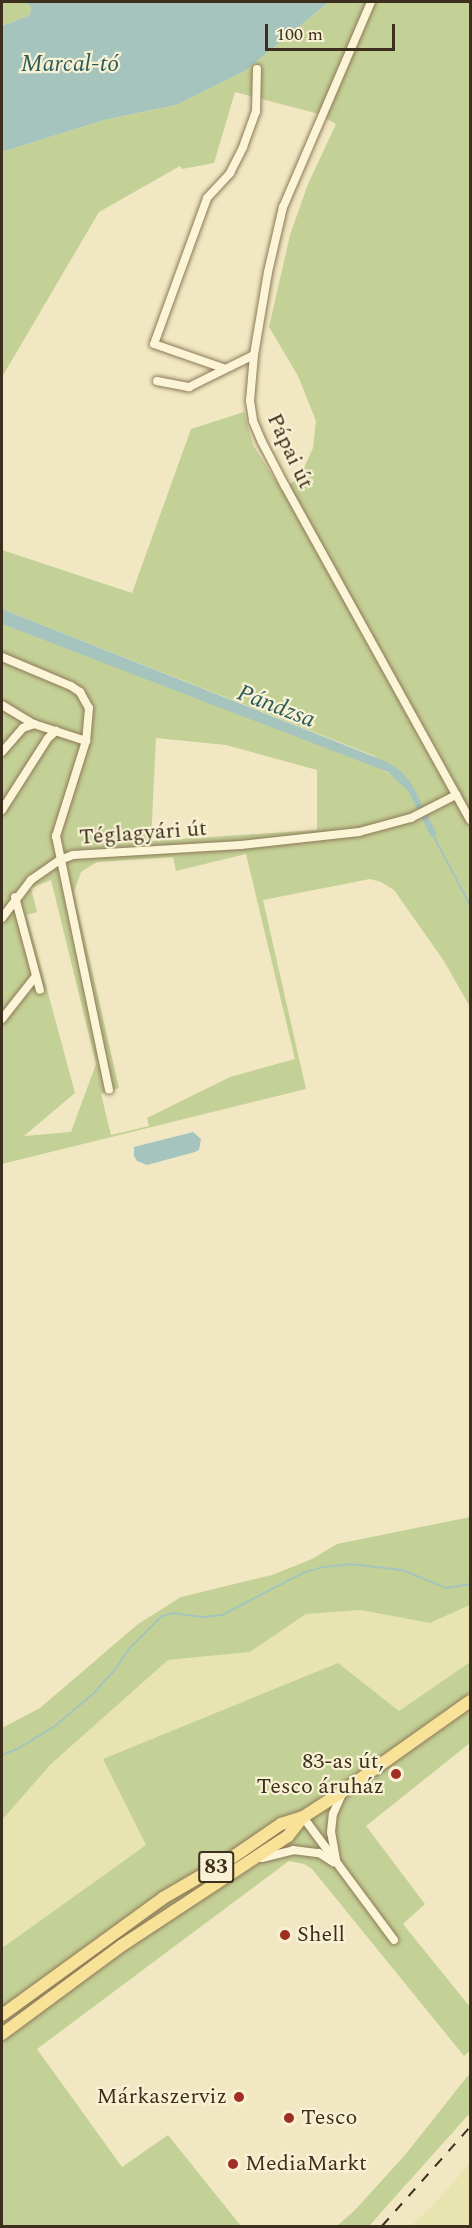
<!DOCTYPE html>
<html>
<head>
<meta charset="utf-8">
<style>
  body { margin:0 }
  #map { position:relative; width:472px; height:2228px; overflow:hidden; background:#f1e8c3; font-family:Spectral,serif }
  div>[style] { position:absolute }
  .farmland>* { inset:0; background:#e8e4b0 }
  .green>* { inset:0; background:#c4d196 }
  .water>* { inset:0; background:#a5c4be }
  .stream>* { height:2px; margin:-1px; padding:0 1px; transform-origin:1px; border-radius:1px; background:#a5c4be }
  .roads { filter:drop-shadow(0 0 2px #8d7958) drop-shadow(0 0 2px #8d7958) }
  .street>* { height:8px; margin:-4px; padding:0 4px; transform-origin:4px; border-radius:4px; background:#fbf4d7 }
  .primary>* { height:12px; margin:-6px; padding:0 6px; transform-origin:6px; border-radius:6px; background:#f7e298 }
  .rail>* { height:2px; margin-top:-1px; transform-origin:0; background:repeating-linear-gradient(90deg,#3c2f1d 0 10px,transparent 0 20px) }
  .dots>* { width:16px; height:16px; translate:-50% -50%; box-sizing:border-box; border:3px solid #f8f1d3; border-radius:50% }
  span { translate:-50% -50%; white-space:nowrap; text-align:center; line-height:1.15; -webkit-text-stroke:4.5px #f8f1d3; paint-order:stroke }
  .shield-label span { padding:2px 4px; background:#f8f1d3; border:2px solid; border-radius:4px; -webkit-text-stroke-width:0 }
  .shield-label { font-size:21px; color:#3c2f1d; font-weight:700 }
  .street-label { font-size:22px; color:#3c2f1d }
  .poi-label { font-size:22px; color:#3c2f1d }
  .right { translate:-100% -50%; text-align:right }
  .left { translate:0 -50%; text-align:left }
  .water-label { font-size:24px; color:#2b5c5d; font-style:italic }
  .frame { position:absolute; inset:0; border:3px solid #3c2f1d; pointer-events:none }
  .scale { position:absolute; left:265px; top:24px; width:130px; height:27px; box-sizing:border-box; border:3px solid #3c2f1d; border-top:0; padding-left:8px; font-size:18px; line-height:21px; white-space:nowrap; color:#3c2f1d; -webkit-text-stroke:4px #f8f1d3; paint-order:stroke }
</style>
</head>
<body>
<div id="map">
  <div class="farmland">
    <i style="clip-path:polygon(470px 1605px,470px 1662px,399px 1711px,103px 1759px,146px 1845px,2px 1948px,2px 1820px,51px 1764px,168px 1660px,250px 1652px,306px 1614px,360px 1610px,430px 1623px)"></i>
    <i style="clip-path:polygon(470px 2163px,470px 2226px,411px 2226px,434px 2204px)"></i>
  </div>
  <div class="green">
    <i style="clip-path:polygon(2px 2px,22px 2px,31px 6px,30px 15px,2px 26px)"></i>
    <i style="clip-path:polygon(evenodd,329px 2px,470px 2px,470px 1007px,444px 961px,394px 890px,381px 882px,370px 879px,263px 900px,306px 1089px,2px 1164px,2px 624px,373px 764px,397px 778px,408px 791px,400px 770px,372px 755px,2px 609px,2px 550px,132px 593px,191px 429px,244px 412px,253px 445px,282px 491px,300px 476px,313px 448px,316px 421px,298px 376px,269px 327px,290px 235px,308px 184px,336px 124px,319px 114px,235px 92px,214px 163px,182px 169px,180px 166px,99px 212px,2px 377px,2px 152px,104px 120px,176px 105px,245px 71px,329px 2px,156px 738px,226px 745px,317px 770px,317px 830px,151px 841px,156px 738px,329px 2px,246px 854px,295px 1059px,230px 1077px,147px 1118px,149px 1126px,111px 1135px,101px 1094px,119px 1088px,74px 892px,81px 872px,97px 862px,173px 857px,176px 871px,246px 854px,329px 2px,51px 880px,96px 1064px,71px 1132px,24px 1136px,75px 1093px,27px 915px,37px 912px,31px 888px,51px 880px)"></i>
    <i style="clip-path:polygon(470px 1517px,470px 1605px,430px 1623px,360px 1610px,306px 1614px,250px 1652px,168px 1660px,51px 1764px,2px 1820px,2px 1728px,40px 1708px,138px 1624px,181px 1597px,272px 1575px,312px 1559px,337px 1544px)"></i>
    <i style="clip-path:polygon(470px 1662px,470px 1743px,366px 1826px,425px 1904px,403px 1924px,470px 2007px,470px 2051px,464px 2056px,312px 1869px,304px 1864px,289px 1861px,37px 2049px,122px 2167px,168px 2135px,241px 2226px,2px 2226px,2px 1948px,146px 1845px,103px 1759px,338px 1663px,399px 1711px)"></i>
    <i style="clip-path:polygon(470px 2073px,470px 2113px,369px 2226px,337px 2226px,355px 2210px,405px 2155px)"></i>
  </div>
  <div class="water">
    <i style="clip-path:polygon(22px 2px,329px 2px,245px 71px,176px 105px,104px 120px,2px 152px,2px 26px,30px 15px,31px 6px)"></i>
    <i style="clip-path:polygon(2px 609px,385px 761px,400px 770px,411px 783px,437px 834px,431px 837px,408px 791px,388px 772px,2px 624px)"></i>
    <i style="clip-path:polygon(193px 1132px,201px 1139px,199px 1150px,195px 1152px,147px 1165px,137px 1161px,134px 1156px,134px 1147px)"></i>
  </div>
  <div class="stream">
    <i style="left:432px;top:833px;width:81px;rotate:62.2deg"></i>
    <i style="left:2px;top:1755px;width:18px;rotate:-22deg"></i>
    <i style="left:19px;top:1748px;width:42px;rotate:-31.4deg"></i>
    <i style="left:55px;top:1726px;width:51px;rotate:-40.2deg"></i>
    <i style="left:94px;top:1693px;width:28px;rotate:-48deg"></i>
    <i style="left:113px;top:1672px;width:28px;rotate:-55deg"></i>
    <i style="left:129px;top:1649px;width:47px;rotate:-45deg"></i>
    <i style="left:162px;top:1616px;width:11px;rotate:-15deg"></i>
    <i style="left:173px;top:1613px;width:30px;rotate:8deg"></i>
    <i style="left:203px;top:1617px;width:19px;rotate:-6deg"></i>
    <i style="left:222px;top:1615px;width:91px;rotate:-27.4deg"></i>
    <i style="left:303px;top:1573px;width:21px;rotate:-17deg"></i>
    <i style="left:323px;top:1567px;width:27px;rotate:-6deg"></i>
    <i style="left:350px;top:1564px;width:52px;rotate:6.6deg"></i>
    <i style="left:402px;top:1570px;width:48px;rotate:22.2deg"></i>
    <i style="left:446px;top:1588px;width:24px;rotate:-9deg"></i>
  </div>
  <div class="roads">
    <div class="street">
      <i style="left:371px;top:2px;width:223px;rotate:113.2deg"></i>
      <i style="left:283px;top:207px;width:67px;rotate:103deg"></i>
      <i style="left:268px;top:272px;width:84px;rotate:99.6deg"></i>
      <i style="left:254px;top:355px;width:46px;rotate:95deg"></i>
      <i style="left:250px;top:401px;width:20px;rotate:81deg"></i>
      <i style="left:253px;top:421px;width:23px;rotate:67deg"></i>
      <i style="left:262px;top:442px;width:50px;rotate:62.4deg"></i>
      <i style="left:285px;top:486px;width:382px;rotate:61deg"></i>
      <i style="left:223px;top:368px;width:73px;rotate:-160.8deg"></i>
      <i style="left:154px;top:344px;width:155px;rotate:-70deg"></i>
      <i style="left:207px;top:198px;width:34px;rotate:-47deg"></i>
      <i style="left:230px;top:173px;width:29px;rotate:-63deg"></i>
      <i style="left:243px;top:147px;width:37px;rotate:-70deg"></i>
      <i style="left:256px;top:112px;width:43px;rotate:-88.7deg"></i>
      <i style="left:157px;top:381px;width:33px;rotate:11deg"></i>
      <i style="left:189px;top:387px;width:72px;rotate:-26.2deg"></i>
      <i style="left:2px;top:657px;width:75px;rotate:22.8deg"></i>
      <i style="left:71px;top:686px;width:11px;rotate:34deg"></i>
      <i style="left:80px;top:692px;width:18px;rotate:61deg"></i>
      <i style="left:89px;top:708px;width:33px;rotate:95deg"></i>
      <i style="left:86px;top:741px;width:100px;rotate:107.5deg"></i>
      <i style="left:56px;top:836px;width:259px;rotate:78.2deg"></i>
      <i style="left:2px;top:705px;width:37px;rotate:31deg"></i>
      <i style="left:34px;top:724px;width:55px;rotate:18.1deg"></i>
      <i style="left:2px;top:752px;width:32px;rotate:-49deg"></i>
      <i style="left:23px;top:728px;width:12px;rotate:-20deg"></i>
      <i style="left:2px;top:810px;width:85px;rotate:-57.4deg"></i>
      <i style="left:48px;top:738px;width:11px;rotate:-41deg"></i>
      <i style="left:15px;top:897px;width:96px;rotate:75deg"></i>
      <i style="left:2px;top:918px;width:48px;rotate:-52.7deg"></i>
      <i style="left:31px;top:880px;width:35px;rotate:-35deg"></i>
      <i style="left:60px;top:860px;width:14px;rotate:-21deg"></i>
      <i style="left:73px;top:855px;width:168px;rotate:-3.4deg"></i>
      <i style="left:241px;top:845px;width:119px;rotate:-6.3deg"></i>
      <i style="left:359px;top:832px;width:54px;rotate:-15.1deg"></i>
      <i style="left:411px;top:818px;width:51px;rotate:-27.1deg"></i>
      <i style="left:2px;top:1019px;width:53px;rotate:-51.8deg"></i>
      <i style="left:303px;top:1817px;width:153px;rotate:53.5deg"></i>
      <i style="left:262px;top:1858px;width:32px;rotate:-14deg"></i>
      <i style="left:293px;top:1850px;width:26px;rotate:7deg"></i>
      <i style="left:319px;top:1853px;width:17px;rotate:33deg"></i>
      <i style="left:336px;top:1860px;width:28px;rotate:-100deg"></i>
      <i style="left:331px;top:1832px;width:18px;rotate:-84deg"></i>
      <i style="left:333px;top:1814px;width:22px;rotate:-66deg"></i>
    </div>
    <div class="primary">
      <i style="left:2px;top:2015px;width:199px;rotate:-36deg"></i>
      <i style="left:163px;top:1898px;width:78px;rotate:-30.2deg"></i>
      <i style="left:230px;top:1859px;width:62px;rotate:-34.5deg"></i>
      <i style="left:281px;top:1824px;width:23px;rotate:-18deg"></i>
      <i style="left:303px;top:1817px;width:46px;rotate:-32.7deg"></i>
      <i style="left:342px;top:1792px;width:157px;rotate:-35.4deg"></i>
      <i style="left:2px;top:2034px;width:148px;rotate:-36.5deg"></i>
      <i style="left:121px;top:1946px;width:200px;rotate:-33.4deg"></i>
      <i style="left:288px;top:1836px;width:24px;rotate:-52deg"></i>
    </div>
  </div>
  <div class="rail">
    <i style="left:382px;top:2226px;width:132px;rotate:-48.4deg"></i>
  </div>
  <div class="dots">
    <i style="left:396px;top:1774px;background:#a12e23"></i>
    <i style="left:285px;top:1935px;background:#a12e23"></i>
    <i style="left:239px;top:2097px;background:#a12e23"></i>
    <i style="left:289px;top:2118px;background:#a12e23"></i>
    <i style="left:233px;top:2164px;background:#a12e23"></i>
  </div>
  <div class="shield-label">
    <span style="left:216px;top:1867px">83</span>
  </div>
  <div class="street-label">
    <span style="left:290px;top:451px;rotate:65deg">Pápai út</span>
    <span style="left:143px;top:833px;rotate:-4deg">Téglagyári út</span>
  </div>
  <div class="poi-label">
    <span class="right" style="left:384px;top:1774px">83-as út,<br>Tesco áruház</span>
    <span class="left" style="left:297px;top:1935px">Shell</span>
    <span class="right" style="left:227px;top:2097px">Márkaszerviz</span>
    <span class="left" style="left:301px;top:2118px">Tesco</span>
    <span class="left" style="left:245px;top:2164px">MediaMarkt</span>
  </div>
  <div class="water-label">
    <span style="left:70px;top:65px">Marcal-tó</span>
    <span style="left:276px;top:707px;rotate:21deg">Pándzsa</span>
  </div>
  <div class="frame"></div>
  <div class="scale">100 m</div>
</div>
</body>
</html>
